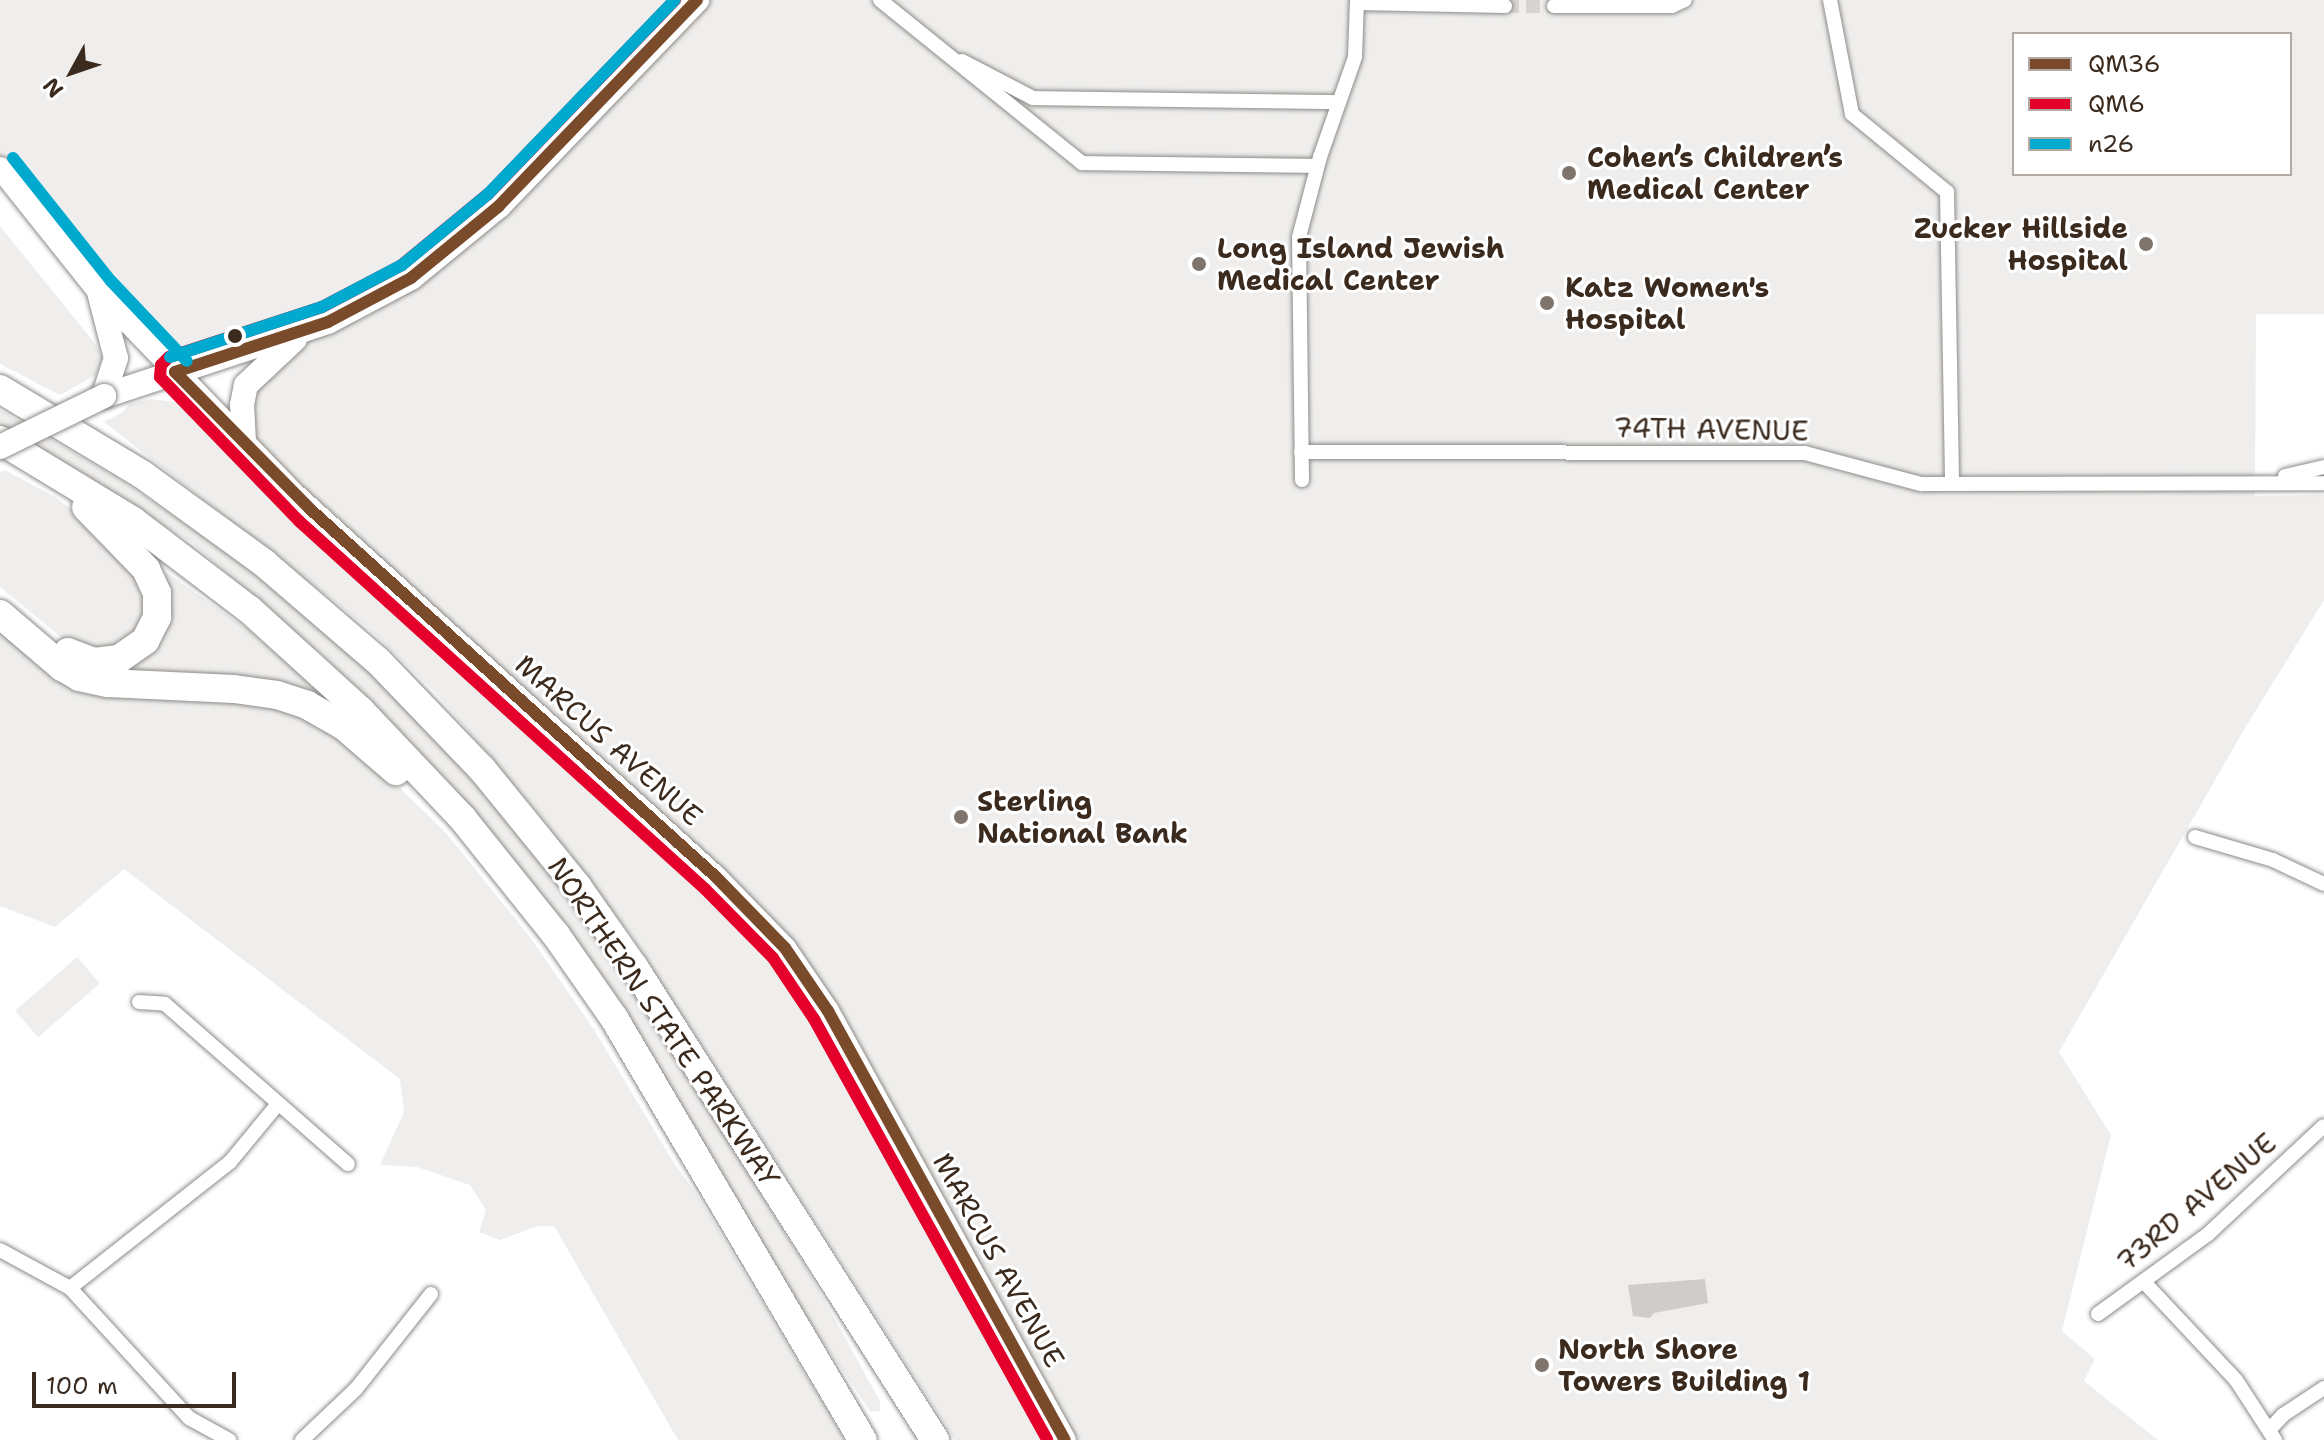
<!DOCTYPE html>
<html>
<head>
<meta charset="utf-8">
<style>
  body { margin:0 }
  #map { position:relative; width:2324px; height:1440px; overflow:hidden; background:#fff; font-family:"Shantell Sans",sans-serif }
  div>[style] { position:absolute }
  .built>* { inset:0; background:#efeeed; transform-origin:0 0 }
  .water>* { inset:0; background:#d0ccca }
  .minor-tunnel>* { height:14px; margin-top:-7px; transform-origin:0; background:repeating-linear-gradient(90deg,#d8d4d2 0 14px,transparent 0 21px) }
  .roads { filter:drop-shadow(0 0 2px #8e8b88) drop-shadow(0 0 2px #8e8b88) }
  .minor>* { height:14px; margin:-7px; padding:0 7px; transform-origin:7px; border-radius:7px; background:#fff }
  .secondary>* { height:22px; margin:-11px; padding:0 11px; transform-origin:11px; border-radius:11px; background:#fff }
  .primary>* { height:24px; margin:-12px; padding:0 12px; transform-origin:12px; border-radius:12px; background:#fff }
  .motorway>* { height:28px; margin:-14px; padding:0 14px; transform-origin:14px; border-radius:14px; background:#fff }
  .bridges { filter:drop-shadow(0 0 2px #8e8b88) drop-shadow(0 0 2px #8e8b88) }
  .primary-bridge>* { height:24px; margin:-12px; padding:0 12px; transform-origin:12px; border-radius:12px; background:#fff }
  .bus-1>* { height:12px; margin:-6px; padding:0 6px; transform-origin:6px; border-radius:6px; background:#7a4b2a }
  .bus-2>* { height:12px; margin:-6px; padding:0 6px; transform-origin:6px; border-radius:6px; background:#e4002b }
  .bus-3>* { height:12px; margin:-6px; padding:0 6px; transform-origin:6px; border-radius:6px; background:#00a9ce }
  .dots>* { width:22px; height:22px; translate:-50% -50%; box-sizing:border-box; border:4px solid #fff; border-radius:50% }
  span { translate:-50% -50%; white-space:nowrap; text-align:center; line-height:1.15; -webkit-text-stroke:6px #fff; paint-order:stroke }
  .poi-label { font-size:28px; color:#3b2a1e; font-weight:700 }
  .left { translate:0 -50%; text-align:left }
  .right { translate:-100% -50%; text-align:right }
  .street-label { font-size:28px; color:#3b2a1e }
  .legend { position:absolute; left:2012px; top:32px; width:280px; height:144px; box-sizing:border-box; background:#fff; border:2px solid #b1aaa5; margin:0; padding:10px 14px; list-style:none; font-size:24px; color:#3b2a1e }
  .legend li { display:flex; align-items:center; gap:16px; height:40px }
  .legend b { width:40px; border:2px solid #b1aaa5 }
  .north { position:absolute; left:32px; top:32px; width:80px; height:80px; -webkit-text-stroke:6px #fff; paint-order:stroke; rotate:230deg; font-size:22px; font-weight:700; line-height:32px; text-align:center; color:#3b2a1e }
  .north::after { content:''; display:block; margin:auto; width:28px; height:36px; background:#3b2a1e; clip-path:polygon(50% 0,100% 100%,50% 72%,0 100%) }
  .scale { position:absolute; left:32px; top:1372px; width:204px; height:36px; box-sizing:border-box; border:4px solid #3b2a1e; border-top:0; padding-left:10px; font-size:24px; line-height:28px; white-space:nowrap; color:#3b2a1e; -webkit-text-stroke:6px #fff; paint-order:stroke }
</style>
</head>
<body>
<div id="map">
  <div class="built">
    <i style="clip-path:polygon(evenodd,0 0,2324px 0,2324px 314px,2256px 314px,2255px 496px,2324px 495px,2324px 600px,2242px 733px,2059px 1052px,2111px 1135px,2062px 1331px,2095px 1359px,2084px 1381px,2158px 1440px,1065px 1440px,807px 977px,244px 442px,242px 405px,304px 332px,175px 372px,0 168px,0 0,2014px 34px,2290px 34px,2290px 174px,2014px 174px,2014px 34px)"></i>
    <i style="clip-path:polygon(0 226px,97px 346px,102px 359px,96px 375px,60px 395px,0 364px)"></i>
    <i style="clip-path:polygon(151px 399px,175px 402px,747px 924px,794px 982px,1019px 1389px,1052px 1440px,955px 1440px,634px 939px,541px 817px,436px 693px,367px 627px,104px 422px,123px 412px,129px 404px)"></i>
    <i style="clip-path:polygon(0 410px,124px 482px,239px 561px,351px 654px,453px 756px,576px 908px,651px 1017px,810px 1274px,880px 1401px,880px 1411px,871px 1412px,866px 1405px,783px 1283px,528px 878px,451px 785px,328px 660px,191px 542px,0 427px)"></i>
    <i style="clip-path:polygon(5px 470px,55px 497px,100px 531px,135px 570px,151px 607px,129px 648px,74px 648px,0 587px,0 473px)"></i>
    <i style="clip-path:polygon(167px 573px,249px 630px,340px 711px,103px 679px,123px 666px,159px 578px)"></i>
    <i style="clip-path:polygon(0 628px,61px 680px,247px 700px,300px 713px,365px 754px,446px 833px,530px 937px,593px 1028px,674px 1163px,698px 1196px,845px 1440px,678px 1440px,554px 1226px,538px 1226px,500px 1240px,479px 1232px,486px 1210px,470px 1185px,417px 1167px,380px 1165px,404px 1112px,400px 1079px,124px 869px,55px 927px,0 906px)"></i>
    <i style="left:77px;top:957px;width:35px;height:82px;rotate:49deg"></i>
  </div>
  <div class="water">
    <i style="clip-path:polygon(1705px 1279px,1708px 1303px,1654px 1313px,1650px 1318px,1633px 1316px,1628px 1285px)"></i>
  </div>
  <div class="minor-tunnel">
    <i style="left:1505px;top:6px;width:49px"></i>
  </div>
  <div class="roads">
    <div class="minor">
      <i style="left:880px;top:0;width:260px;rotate:38.9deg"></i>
      <i style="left:1082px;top:163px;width:235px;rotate:0.7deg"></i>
      <i style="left:1830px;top:0;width:116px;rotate:79.1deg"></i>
      <i style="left:1852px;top:114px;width:123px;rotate:39.4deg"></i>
      <i style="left:1947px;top:192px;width:292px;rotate:89deg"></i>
      <i style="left:1357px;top:3px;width:148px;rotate:1.2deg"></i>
      <i style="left:1554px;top:6px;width:118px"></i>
      <i style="left:1672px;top:6px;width:14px;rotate:-25deg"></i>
      <i style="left:962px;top:61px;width:80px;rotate:27.5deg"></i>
      <i style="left:1033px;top:98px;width:305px;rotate:0.8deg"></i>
      <i style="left:1301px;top:452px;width:504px;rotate:0.11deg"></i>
      <i style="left:1805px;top:453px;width:120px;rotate:15deg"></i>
      <i style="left:1921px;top:484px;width:403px;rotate:-0.1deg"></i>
      <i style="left:2285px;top:476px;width:40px;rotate:-13deg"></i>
      <i style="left:1302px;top:480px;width:243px;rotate:-90.7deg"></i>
      <i style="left:1299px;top:237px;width:83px;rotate:-75.3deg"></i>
      <i style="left:1320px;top:157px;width:106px;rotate:-70.7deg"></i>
      <i style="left:1355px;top:57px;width:57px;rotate:-88deg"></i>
      <i style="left:2195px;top:837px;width:81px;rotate:16.4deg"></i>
      <i style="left:2273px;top:860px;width:56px;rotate:25.2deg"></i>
      <i style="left:139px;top:1002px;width:26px;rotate:4deg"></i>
      <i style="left:165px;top:1004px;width:243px;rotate:41.2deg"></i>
      <i style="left:0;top:1250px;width:80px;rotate:28.5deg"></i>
      <i style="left:70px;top:1288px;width:176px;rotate:47.5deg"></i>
      <i style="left:189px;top:1418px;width:46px;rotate:28.8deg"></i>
      <i style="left:2144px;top:1282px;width:134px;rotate:46.8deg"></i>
      <i style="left:2236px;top:1380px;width:72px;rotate:57deg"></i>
      <i style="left:70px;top:1288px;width:204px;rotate:-38.2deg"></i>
      <i style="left:230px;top:1162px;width:75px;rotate:-50.4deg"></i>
      <i style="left:2098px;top:1314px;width:136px;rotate:-36deg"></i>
      <i style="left:2208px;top:1234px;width:158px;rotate:-43deg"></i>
      <i style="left:2270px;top:1429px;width:19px;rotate:-47deg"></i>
      <i style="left:2283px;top:1415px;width:49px;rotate:-33.4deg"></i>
      <i style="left:302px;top:1440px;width:74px;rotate:-43.4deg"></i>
      <i style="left:356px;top:1389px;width:121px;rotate:-51.7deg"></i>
    </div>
    <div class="secondary">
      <i style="left:0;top:168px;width:159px;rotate:51.4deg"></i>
      <i style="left:99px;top:292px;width:278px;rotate:46deg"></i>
      <i style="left:292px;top:492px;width:573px;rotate:42.24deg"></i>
      <i style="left:716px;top:877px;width:99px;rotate:45.8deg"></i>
      <i style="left:785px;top:948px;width:76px;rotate:55.7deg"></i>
      <i style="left:828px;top:1011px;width:490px;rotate:61.1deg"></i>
    </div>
    <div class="primary">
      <i style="left:99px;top:292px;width:68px;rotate:75.6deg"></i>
      <i style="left:116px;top:358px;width:40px;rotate:108deg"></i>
      <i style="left:104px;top:396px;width:236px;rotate:-18.3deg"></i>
      <i style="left:328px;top:322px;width:94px;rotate:-27.9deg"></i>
      <i style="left:411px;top:278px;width:114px;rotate:-39.3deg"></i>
      <i style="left:499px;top:206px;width:286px;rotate:-46.1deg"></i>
      <i style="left:244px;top:442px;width:37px;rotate:-93deg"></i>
      <i style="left:242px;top:405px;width:20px;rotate:-79deg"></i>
      <i style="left:246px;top:385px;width:67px;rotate:-43.2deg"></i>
    </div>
    <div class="motorway">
      <i style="left:0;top:389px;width:167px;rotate:31deg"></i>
      <i style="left:143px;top:475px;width:150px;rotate:36deg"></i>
      <i style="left:264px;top:563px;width:150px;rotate:40.7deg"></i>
      <i style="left:378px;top:661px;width:150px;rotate:46.1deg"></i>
      <i style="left:482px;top:769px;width:151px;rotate:50.9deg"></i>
      <i style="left:577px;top:886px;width:99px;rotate:54.9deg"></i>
      <i style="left:634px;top:967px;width:561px;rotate:57.53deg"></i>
      <i style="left:0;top:440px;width:156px;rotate:31.3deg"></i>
      <i style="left:133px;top:521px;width:147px;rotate:37.3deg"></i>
      <i style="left:250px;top:610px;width:150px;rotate:42.3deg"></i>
      <i style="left:361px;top:711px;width:149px;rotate:46.6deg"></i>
      <i style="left:463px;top:819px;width:149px;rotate:51.3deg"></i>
      <i style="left:556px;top:935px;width:101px;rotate:55.1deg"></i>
      <i style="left:614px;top:1018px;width:490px;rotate:59.5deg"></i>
      <i style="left:0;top:614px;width:82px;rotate:40.5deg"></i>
      <i style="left:62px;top:667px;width:20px;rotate:30deg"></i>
      <i style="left:79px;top:677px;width:30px;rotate:12deg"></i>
      <i style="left:108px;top:683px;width:126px;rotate:2.7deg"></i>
      <i style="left:234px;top:689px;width:43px;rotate:7.9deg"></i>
      <i style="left:277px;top:695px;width:32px;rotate:18deg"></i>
      <i style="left:307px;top:705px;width:43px;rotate:29.6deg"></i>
      <i style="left:344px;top:726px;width:69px;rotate:40.9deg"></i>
      <i style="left:68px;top:652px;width:28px;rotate:21deg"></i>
      <i style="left:94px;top:662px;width:25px;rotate:-7deg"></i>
      <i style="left:119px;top:659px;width:32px;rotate:-35deg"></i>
      <i style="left:145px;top:641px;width:27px;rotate:-63deg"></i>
      <i style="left:157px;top:617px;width:24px;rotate:-90deg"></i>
      <i style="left:157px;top:593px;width:26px;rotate:-115deg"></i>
      <i style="left:146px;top:569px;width:86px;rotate:-134.1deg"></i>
    </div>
  </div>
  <div class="bridges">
    <div class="primary-bridge">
      <i style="left:0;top:447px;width:116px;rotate:-26.1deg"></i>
    </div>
  </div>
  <div class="bus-1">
    <i style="left:697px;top:0;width:286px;rotate:133.9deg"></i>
    <i style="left:499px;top:206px;width:114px;rotate:140.7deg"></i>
    <i style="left:411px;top:278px;width:94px;rotate:152.1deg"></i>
    <i style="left:328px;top:322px;width:161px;rotate:161.9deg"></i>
    <i style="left:175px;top:372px;width:192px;rotate:45.4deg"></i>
    <i style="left:310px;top:509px;width:548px;rotate:42.19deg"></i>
    <i style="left:716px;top:877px;width:99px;rotate:45.8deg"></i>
    <i style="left:785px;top:948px;width:76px;rotate:55.7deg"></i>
    <i style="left:828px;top:1011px;width:490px;rotate:61.1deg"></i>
  </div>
  <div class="bus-2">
    <i style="left:675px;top:0;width:269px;rotate:133.9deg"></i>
    <i style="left:488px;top:194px;width:112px;rotate:140.5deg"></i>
    <i style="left:402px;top:265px;width:90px;rotate:152.3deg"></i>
    <i style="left:322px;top:307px;width:161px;rotate:161.9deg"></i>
    <i style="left:169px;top:357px;width:11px;rotate:135deg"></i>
    <i style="left:161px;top:365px;width:12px;rotate:95deg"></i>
    <i style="left:160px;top:377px;width:200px;rotate:46deg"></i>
    <i style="left:299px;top:521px;width:548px;rotate:42.19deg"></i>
    <i style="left:705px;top:889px;width:97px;rotate:45.4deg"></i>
    <i style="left:773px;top:958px;width:73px;rotate:56.1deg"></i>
    <i style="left:814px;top:1019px;width:481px;rotate:61deg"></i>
  </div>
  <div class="bus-3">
    <i style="left:13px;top:158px;width:157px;rotate:51.5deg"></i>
    <i style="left:111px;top:281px;width:110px;rotate:46.5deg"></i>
    <i style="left:170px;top:357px;width:160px;rotate:-18.2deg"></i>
    <i style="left:322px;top:307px;width:90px;rotate:-27.7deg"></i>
    <i style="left:402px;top:265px;width:112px;rotate:-39.5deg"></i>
    <i style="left:488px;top:194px;width:269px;rotate:-46.1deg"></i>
  </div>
  <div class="dots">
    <i style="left:1569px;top:173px;background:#80756d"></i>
    <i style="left:2146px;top:244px;background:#80756d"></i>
    <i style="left:1199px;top:264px;background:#80756d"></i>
    <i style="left:1547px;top:303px;background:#80756d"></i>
    <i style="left:235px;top:336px;background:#3b2a1e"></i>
    <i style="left:961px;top:817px;background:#80756d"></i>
    <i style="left:1542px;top:1365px;background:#80756d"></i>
  </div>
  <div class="poi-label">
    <span class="left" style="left:1587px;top:173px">Cohen’s Children’s<br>Medical Center</span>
    <span class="right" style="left:2128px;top:244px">Zucker Hillside<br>Hospital</span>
    <span class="left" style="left:1217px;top:264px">Long Island Jewish<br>Medical Center</span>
    <span class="left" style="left:1565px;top:303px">Katz Women's<br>Hospital</span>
    <span class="left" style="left:977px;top:817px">Sterling<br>National Bank</span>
    <span class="left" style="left:1558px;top:1365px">North Shore<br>Towers Building 1</span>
  </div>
  <div class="street-label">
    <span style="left:1711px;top:429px;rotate:1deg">74TH AVENUE</span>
    <span style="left:609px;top:740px;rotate:42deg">MARCUS AVENUE</span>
    <span style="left:664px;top:1022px;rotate:56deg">NORTHERN STATE PARKWAY</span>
    <span style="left:2196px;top:1202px;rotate:-40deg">73RD AVENUE</span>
    <span style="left:999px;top:1260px;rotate:61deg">MARCUS AVENUE</span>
  </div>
  <ul class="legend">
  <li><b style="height:10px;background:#7a4b2a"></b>QM36</li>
  <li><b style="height:10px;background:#e4002b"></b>QM6</li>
  <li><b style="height:10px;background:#00a9ce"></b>n26</li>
  </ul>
  <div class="north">N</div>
  <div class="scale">100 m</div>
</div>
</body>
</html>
